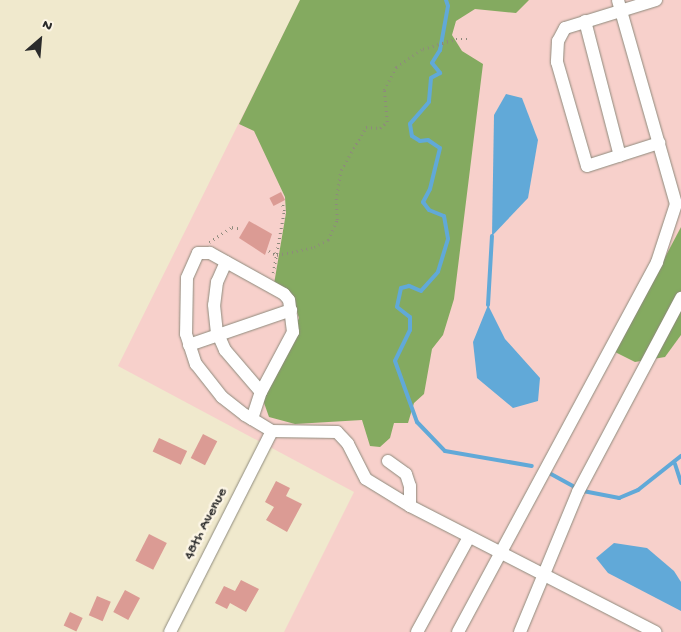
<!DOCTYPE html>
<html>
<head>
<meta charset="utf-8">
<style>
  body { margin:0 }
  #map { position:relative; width:681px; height:632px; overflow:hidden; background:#f0e9cd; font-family:"Gochi Hand",sans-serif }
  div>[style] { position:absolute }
  .built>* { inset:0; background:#f7d0cb }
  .forest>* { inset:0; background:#84aa60 }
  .water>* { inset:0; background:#61a9d8 }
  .stream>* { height:4px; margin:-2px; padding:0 2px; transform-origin:2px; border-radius:2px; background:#61a9d8 }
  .building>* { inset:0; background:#db9b94; transform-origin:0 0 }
  .path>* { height:2.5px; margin-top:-1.25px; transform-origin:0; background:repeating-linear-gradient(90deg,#8e8a7c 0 1px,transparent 0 5px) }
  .roads { filter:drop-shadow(0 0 1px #8e8a7c) drop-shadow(0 0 1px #8e8a7c) }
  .minor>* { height:12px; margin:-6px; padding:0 6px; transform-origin:6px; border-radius:6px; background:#fff }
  span { translate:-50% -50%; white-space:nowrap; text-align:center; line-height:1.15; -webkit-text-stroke:5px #fcf5e5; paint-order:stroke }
  .street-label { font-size:15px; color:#2b2b2b }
  .north { position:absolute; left:15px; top:15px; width:50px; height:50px; -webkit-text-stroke:4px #fcf5e5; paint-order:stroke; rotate:27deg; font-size:14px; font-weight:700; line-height:20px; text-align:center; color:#2b2b2b }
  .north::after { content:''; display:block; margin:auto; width:18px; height:22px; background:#2b2b2b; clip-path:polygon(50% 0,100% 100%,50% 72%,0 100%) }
</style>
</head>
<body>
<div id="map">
  <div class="built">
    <i style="clip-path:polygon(300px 0,681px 0,681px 632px,284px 632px,354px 492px,118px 366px)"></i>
  </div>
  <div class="forest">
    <i style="clip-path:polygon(300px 0,529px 0,516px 13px,475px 9px,456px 21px,452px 35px,462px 51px,483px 64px,454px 299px,443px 335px,432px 349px,424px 394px,414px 403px,408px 423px,394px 423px,390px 438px,380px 447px,370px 446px,362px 420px,295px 424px,269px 417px,263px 400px,299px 318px,291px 294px,274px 284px,286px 213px,285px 197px,254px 131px,239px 124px)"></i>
    <i style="clip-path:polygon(681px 227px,681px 335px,665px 357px,635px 362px,615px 352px)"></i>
  </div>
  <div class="water">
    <i style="clip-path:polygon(506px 94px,522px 98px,538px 140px,528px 198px,492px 236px,494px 115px)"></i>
    <i style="clip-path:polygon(488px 305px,505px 339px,540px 378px,538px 401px,513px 408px,477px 378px,473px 342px)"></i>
    <i style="clip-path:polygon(614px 543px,647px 548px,674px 571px,681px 582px,681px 611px,608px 573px,596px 558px)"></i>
  </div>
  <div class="stream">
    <i style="left:446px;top:0;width:6px;rotate:72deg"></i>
    <i style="left:448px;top:6px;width:45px;rotate:100.3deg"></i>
    <i style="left:440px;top:50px;width:15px;rotate:122deg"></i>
    <i style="left:432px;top:63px;width:13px;rotate:51deg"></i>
    <i style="left:440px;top:73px;width:10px;rotate:151deg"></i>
    <i style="left:431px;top:78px;width:24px;rotate:95deg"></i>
    <i style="left:429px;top:102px;width:29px;rotate:131deg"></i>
    <i style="left:410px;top:124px;width:12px;rotate:81deg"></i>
    <i style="left:412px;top:136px;width:9px;rotate:32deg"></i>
    <i style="left:420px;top:141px;width:8px;rotate:-7deg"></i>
    <i style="left:428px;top:140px;width:14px;rotate:34deg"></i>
    <i style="left:440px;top:148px;width:42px;rotate:103.7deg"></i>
    <i style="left:430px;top:189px;width:15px;rotate:118deg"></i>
    <i style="left:423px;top:202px;width:10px;rotate:53deg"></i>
    <i style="left:429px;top:210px;width:16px;rotate:22deg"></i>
    <i style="left:444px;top:216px;width:23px;rotate:80deg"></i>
    <i style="left:448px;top:239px;width:34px;rotate:107deg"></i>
    <i style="left:438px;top:272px;width:25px;rotate:132deg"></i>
    <i style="left:421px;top:291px;width:13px;rotate:-157deg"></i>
    <i style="left:409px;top:286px;width:8px;rotate:166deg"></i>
    <i style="left:401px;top:288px;width:19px;rotate:102deg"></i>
    <i style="left:397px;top:307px;width:16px;rotate:38deg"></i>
    <i style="left:410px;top:317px;width:13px;rotate:90deg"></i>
    <i style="left:410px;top:330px;width:34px;rotate:116deg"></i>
    <i style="left:395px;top:361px;width:65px;rotate:70.2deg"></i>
    <i style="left:417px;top:422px;width:40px;rotate:46deg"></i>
    <i style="left:445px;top:451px;width:88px;rotate:9.8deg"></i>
    <i style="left:488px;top:305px;width:69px;rotate:-86.7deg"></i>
    <i style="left:675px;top:464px;width:20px;rotate:72deg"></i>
    <i style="left:551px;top:474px;width:25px;rotate:29deg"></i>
    <i style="left:583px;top:491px;width:37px;rotate:11deg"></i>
    <i style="left:619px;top:498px;width:21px;rotate:-23deg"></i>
    <i style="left:638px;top:490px;width:55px;rotate:-38.3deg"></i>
  </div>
  <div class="building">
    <i style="left:281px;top:192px;width:9px;height:13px;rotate:63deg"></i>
    <i style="clip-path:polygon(249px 221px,272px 234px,265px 255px,239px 238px)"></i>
    <i style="left:203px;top:434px;width:16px;height:27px;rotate:27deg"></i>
    <i style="left:159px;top:438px;width:31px;height:15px;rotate:25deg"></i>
    <i style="clip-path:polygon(276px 481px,290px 488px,286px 496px,302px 504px,287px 532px,266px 520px,274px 507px,265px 502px)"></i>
    <i style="left:149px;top:534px;width:20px;height:30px;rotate:27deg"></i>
    <i style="clip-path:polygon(241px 580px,259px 589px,246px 612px,230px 603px,227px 609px,215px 603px,224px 586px,235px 591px)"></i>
    <i style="left:125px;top:590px;width:17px;height:25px;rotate:28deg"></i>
    <i style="left:97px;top:596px;width:15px;height:21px;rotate:23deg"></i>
    <i style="left:70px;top:612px;width:14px;height:15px;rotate:25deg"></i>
  </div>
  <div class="path">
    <i style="left:209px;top:242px;width:27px;rotate:-33deg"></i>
    <i style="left:232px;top:227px;width:10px;rotate:11deg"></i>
    <i style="left:269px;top:251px;width:9px;rotate:27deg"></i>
    <i style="left:277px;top:255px;width:38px;rotate:-12deg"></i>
    <i style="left:314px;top:247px;width:16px;rotate:-27deg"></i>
    <i style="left:328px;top:240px;width:22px;rotate:-66deg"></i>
    <i style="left:337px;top:220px;width:20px;rotate:-93deg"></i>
    <i style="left:336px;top:200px;width:30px;rotate:-81deg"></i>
    <i style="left:341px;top:170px;width:50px;rotate:-59.8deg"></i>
    <i style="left:366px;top:127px;width:14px;rotate:4deg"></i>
    <i style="left:380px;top:128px;width:9px;rotate:-41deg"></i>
    <i style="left:387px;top:122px;width:32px;rotate:-95deg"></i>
    <i style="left:384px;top:90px;width:26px;rotate:-62deg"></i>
    <i style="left:396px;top:67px;width:32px;rotate:-34deg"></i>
    <i style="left:423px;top:49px;width:34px;rotate:-17deg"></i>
    <i style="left:456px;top:39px;width:11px"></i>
    <i style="left:273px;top:273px;width:63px;rotate:-79.9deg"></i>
    <i style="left:284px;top:211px;width:8px;rotate:-104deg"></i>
  </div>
  <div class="roads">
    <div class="minor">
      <i style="left:656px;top:0;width:95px;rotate:162.9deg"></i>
      <i style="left:565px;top:28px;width:15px;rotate:118deg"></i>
      <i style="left:558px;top:41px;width:21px;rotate:93deg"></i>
      <i style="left:557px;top:62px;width:108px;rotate:73.9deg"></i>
      <i style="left:587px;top:166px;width:76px;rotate:-17.7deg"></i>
      <i style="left:585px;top:21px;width:139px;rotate:75.5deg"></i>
      <i style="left:226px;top:262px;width:22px;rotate:114deg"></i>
      <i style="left:217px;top:282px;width:23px;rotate:97deg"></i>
      <i style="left:214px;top:305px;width:27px;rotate:84deg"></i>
      <i style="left:217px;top:332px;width:20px;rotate:66deg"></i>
      <i style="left:225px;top:350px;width:55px;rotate:49.4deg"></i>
      <i style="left:189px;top:345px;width:108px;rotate:-18.9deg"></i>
      <i style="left:252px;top:419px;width:28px;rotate:-72deg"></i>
      <i style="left:261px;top:392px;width:68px;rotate:-61.9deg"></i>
      <i style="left:293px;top:332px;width:32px;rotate:-97deg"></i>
      <i style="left:289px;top:300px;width:8px;rotate:-130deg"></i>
      <i style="left:284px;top:294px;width:85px;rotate:-151deg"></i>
      <i style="left:210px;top:253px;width:12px;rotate:180deg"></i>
      <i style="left:198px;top:253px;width:27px;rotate:114deg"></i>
      <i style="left:187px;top:278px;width:56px;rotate:91deg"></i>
      <i style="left:186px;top:334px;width:32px;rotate:72deg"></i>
      <i style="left:196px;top:364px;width:42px;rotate:51.8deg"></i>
      <i style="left:222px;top:397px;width:29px;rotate:38deg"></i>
      <i style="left:245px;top:415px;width:8px;rotate:30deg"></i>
      <i style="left:252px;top:419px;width:23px;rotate:31deg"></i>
      <i style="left:272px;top:431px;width:65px;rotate:0.9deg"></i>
      <i style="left:337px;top:432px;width:16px;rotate:47deg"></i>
      <i style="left:348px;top:444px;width:39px;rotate:63deg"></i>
      <i style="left:366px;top:479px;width:52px;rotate:31.5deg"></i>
      <i style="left:410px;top:506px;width:276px;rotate:27.2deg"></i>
      <i style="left:388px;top:461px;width:22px;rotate:36deg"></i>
      <i style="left:406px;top:474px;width:13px;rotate:72deg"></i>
      <i style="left:410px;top:486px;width:20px;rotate:90deg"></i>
      <i style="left:170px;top:632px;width:225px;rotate:-63.1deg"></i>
      <i style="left:417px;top:632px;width:108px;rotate:-61.3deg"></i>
      <i style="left:458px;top:632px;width:420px;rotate:-61.7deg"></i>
      <i style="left:657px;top:262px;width:61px;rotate:-71.9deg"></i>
      <i style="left:676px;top:204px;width:212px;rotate:-105.9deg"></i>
      <i style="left:520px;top:632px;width:152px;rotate:-67.5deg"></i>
      <i style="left:578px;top:492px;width:220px;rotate:-62deg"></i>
    </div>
  </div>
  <div class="street-label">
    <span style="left:206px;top:524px;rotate:-63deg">48th Avenue</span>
  </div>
  <div class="north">N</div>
</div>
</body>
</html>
